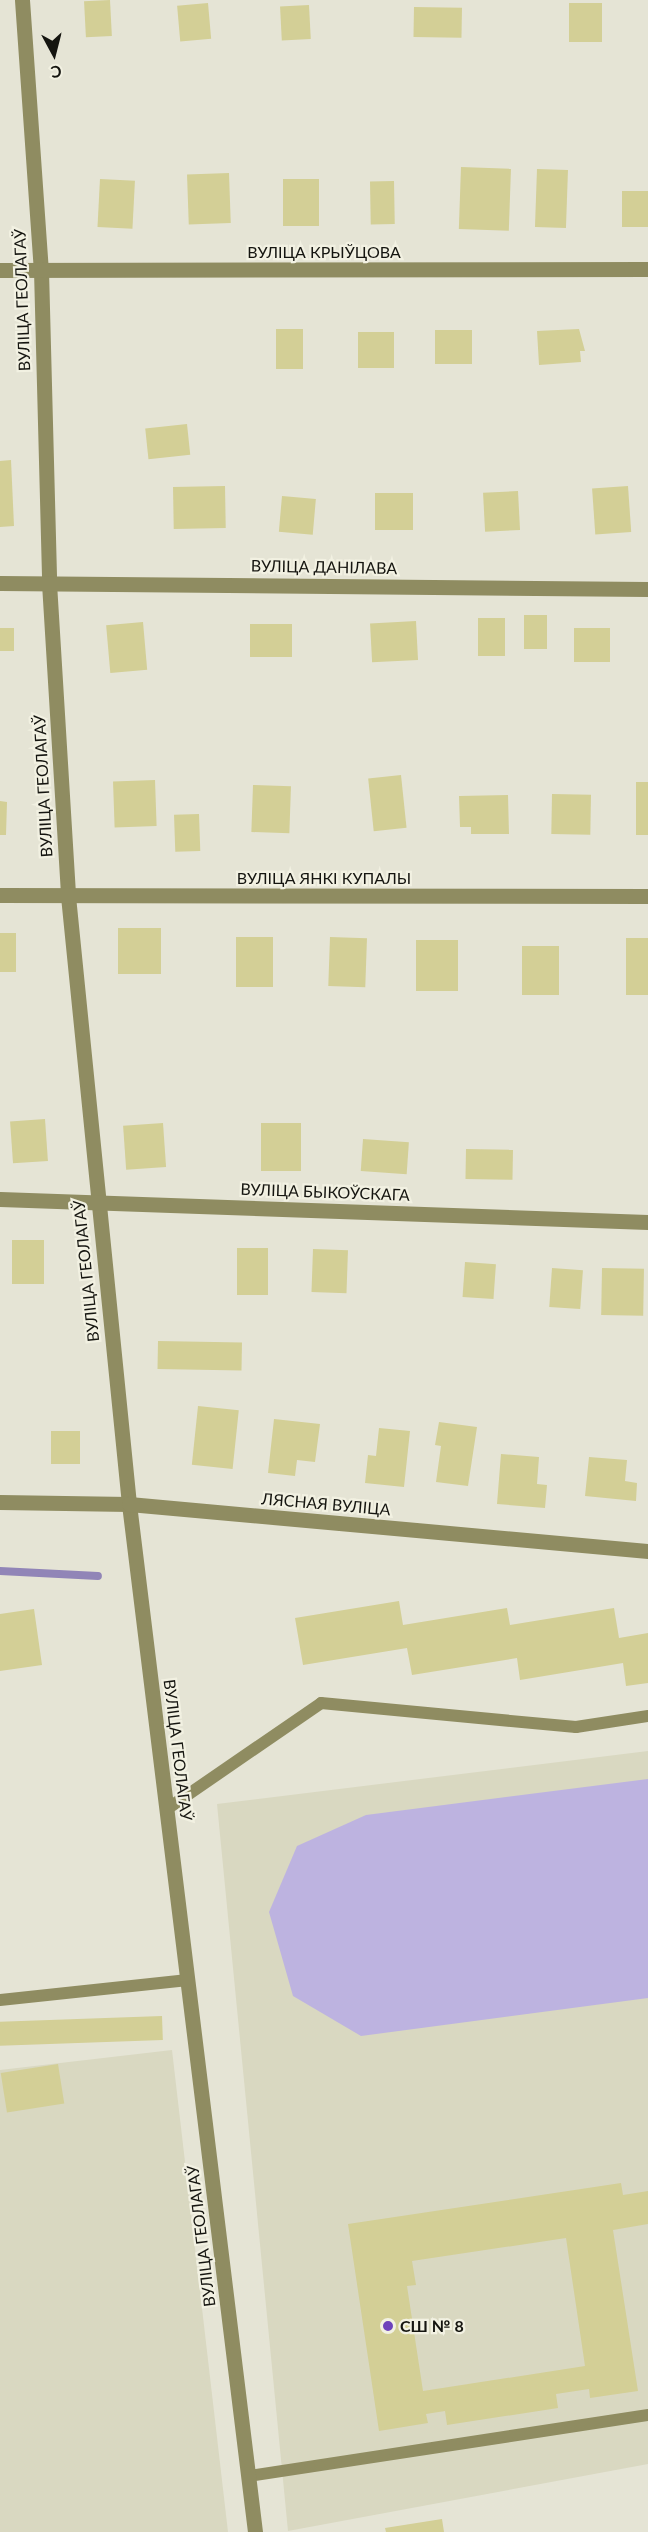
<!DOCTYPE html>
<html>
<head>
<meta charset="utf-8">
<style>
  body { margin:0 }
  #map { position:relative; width:648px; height:2532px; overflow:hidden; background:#e5e4d5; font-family:Lato,sans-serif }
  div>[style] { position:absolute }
  .built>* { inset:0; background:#d9d8c1 }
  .green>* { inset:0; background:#bdb3e0 }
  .stream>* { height:8px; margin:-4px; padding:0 4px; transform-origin:4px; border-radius:4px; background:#9185b7 }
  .building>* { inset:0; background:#d3cf96; transform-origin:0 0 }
  .service>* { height:12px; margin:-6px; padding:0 6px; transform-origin:6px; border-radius:6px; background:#8f8c61 }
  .minor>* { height:15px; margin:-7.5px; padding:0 7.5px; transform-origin:7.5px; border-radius:7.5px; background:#8f8c61 }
  .dots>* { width:16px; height:16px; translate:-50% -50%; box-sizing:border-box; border:3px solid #f2f1e2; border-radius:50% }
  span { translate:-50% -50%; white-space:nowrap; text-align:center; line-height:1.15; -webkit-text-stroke:4.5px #f2f1e2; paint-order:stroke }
  .street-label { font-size:16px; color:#151510 }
  .poi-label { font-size:16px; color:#151510; font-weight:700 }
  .left { translate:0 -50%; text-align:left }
  .north { position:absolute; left:24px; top:24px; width:60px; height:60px; -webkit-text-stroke:4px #f2f1e2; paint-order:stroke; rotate:173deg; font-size:16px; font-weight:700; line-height:24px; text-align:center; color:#151510 }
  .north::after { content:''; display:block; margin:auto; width:21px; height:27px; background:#151510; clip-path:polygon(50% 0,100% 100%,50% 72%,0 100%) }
</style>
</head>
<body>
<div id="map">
  <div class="built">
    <i style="clip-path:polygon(648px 1751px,648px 2464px,288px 2531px,217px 1804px)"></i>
    <i style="clip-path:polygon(172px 2050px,228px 2532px,0 2532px,0 2070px)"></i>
  </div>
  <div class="green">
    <i style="clip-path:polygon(648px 1779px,648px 1998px,361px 2036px,293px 1996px,269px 1912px,297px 1846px,366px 1815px)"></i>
  </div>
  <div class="stream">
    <i style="left:0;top:1571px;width:98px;rotate:2.9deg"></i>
  </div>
  <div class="building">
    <i style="left:110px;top:0;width:36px;height:26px;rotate:87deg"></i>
    <i style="left:208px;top:3px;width:36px;height:31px;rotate:85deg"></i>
    <i style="left:569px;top:3px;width:33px;height:39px"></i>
    <i style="left:309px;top:5px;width:34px;height:29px;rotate:87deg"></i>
    <i style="left:414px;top:7px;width:48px;height:30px;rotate:1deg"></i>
    <i style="left:461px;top:167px;width:50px;height:62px;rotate:2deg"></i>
    <i style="left:537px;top:169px;width:31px;height:58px;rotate:2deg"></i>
    <i style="left:229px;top:173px;width:50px;height:42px;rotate:88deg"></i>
    <i style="left:100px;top:179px;width:35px;height:48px;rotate:3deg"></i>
    <i style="left:283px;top:179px;width:36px;height:47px"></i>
    <i style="left:394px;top:181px;width:43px;height:24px;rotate:89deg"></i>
    <i style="left:648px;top:191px;width:36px;height:26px;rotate:90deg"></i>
    <i style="left:276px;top:329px;width:27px;height:40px"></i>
    <i style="clip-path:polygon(579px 329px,585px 351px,580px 351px,581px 362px,539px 365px,537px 331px)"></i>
    <i style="left:472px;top:330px;width:34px;height:37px;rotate:90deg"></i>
    <i style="left:358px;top:332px;width:36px;height:36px"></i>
    <i style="left:187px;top:424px;width:31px;height:42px;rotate:84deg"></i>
    <i style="clip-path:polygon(11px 460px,14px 526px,0 527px,0 461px)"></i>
    <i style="left:225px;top:486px;width:42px;height:52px;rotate:89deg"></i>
    <i style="left:628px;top:486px;width:46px;height:36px;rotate:86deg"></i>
    <i style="left:518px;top:491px;width:39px;height:35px;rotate:87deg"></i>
    <i style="left:375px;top:493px;width:38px;height:37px"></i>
    <i style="left:282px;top:496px;width:34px;height:36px;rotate:5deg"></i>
    <i style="left:524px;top:615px;width:23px;height:34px"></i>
    <i style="left:478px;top:618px;width:27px;height:38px"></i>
    <i style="left:416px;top:621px;width:39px;height:46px;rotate:87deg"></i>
    <i style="left:143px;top:622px;width:48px;height:37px;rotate:85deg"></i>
    <i style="left:250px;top:624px;width:42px;height:33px"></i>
    <i style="left:0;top:628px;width:14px;height:23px"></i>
    <i style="left:574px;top:628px;width:36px;height:34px"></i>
    <i style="left:401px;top:775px;width:53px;height:33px;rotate:84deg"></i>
    <i style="left:155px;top:780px;width:46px;height:42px;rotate:88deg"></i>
    <i style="left:636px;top:782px;width:12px;height:53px"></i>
    <i style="left:253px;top:785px;width:38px;height:47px;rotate:2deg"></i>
    <i style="left:552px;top:794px;width:39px;height:40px;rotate:1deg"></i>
    <i style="clip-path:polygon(508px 795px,509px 834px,471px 834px,471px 827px,460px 827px,459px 796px)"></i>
    <i style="clip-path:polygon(0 801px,7px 802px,6px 835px,0 835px)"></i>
    <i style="left:199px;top:814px;width:37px;height:25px;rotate:88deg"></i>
    <i style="left:118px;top:928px;width:43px;height:46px"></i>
    <i style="left:0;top:933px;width:16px;height:39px"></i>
    <i style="left:236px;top:937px;width:37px;height:50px"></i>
    <i style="left:330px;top:937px;width:37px;height:49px;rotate:2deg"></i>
    <i style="left:648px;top:938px;width:57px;height:22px;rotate:90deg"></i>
    <i style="left:416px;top:940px;width:42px;height:51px"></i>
    <i style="left:522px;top:946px;width:37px;height:49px"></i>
    <i style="left:45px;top:1119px;width:42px;height:35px;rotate:86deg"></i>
    <i style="left:163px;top:1123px;width:44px;height:40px;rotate:86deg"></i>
    <i style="left:301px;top:1123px;width:48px;height:40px;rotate:90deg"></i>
    <i style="left:363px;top:1139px;width:46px;height:32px;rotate:4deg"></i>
    <i style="left:466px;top:1149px;width:47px;height:30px;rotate:1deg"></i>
    <i style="left:12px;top:1240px;width:32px;height:44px"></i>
    <i style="left:237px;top:1248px;width:31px;height:47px"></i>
    <i style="left:313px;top:1249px;width:35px;height:43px;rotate:2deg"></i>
    <i style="left:465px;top:1262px;width:31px;height:35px;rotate:4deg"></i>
    <i style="left:552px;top:1268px;width:31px;height:39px;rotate:4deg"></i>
    <i style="left:602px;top:1268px;width:42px;height:47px;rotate:1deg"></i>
    <i style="left:158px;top:1341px;width:84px;height:28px;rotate:1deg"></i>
    <i style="left:198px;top:1406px;width:41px;height:59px;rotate:6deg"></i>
    <i style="clip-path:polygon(274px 1419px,320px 1424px,315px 1462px,297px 1460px,295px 1476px,268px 1473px)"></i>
    <i style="clip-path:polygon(439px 1422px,477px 1427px,468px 1486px,436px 1482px,441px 1446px,435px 1445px)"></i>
    <i style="clip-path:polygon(379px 1428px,410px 1431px,404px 1487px,365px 1483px,368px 1455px,376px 1456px)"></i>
    <i style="left:80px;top:1431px;width:33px;height:29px;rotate:90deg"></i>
    <i style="clip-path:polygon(501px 1454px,539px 1457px,537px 1484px,547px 1485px,545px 1508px,497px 1504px)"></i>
    <i style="clip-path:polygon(589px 1457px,627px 1460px,625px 1481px,637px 1483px,636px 1501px,585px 1496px)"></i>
    <i style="clip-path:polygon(399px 1601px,403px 1625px,507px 1608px,510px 1625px,614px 1608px,619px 1638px,648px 1633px,648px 1683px,626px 1686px,623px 1663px,520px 1680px,517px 1658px,412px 1675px,407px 1648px,303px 1665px,295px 1618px)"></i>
    <i style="clip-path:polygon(34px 1609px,42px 1665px,0 1671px,0 1614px)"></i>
    <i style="left:162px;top:2016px;width:24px;height:163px;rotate:88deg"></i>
    <i style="left:58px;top:2064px;width:40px;height:58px;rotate:81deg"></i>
    <i style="clip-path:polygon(evenodd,621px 2183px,623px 2195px,648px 2191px,648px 2224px,613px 2230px,638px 2391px,590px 2398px,589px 2389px,556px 2394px,558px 2408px,447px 2425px,445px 2411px,426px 2414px,428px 2423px,379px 2431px,348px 2224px,621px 2183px,566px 2238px,585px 2366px,423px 2391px,407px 2286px,416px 2285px,412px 2261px,566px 2238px)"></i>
    <i style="clip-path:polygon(442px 2519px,444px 2532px,386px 2532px,385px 2528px)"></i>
  </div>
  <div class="service">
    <i style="left:167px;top:1809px;width:187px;rotate:-34.5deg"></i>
    <i style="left:321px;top:1703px;width:256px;rotate:5.4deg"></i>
    <i style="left:576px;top:1727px;width:73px;rotate:-8.7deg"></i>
    <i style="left:0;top:2000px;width:189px;rotate:-6.1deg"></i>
    <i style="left:249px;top:2476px;width:404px;rotate:-8.7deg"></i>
  </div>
  <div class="minor">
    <i style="left:22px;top:0;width:271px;rotate:86deg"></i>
    <i style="left:41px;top:270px;width:313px;rotate:88.5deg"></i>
    <i style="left:49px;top:583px;width:314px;rotate:86.5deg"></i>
    <i style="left:68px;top:896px;width:611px;rotate:84.27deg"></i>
    <i style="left:129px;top:1504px;width:1036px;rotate:83.01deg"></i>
    <i style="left:0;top:270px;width:648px;rotate:-0.09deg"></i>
    <i style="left:0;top:583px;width:648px;rotate:0.53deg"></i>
    <i style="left:0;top:895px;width:648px;rotate:0.09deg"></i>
    <i style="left:0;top:1199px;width:648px;rotate:2.03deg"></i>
    <i style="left:0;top:1502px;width:129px;rotate:0.9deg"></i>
    <i style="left:129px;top:1504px;width:521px;rotate:5.17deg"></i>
  </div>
  <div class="dots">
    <i style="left:388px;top:2326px;background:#6e43bb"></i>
  </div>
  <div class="street-label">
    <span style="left:324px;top:252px">ВУЛІЦА КРЫЎЦОВА</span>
    <span style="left:22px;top:300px;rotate:-92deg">ВУЛІЦА ГЕОЛАГАЎ</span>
    <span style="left:324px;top:567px;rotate:1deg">ВУЛІЦА ДАНІЛАВА</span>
    <span style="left:43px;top:786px;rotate:-93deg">ВУЛІЦА ГЕОЛАГАЎ</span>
    <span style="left:324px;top:878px">ВУЛІЦА ЯНКІ КУПАЛЫ</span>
    <span style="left:325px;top:1192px;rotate:2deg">ВУЛІЦА БЫКОЎСКАГА</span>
    <span style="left:86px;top:1271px;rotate:-96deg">ВУЛІЦА ГЕОЛАГАЎ</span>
    <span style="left:326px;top:1504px;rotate:5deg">ЛЯСНАЯ ВУЛІЦА</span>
    <span style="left:178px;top:1750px;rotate:83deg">ВУЛІЦА ГЕОЛАГАЎ</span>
    <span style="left:201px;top:2236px;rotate:-97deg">ВУЛІЦА ГЕОЛАГАЎ</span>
  </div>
  <div class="poi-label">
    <span class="left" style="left:400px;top:2326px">СШ № 8</span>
  </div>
  <div class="north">С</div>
</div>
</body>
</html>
